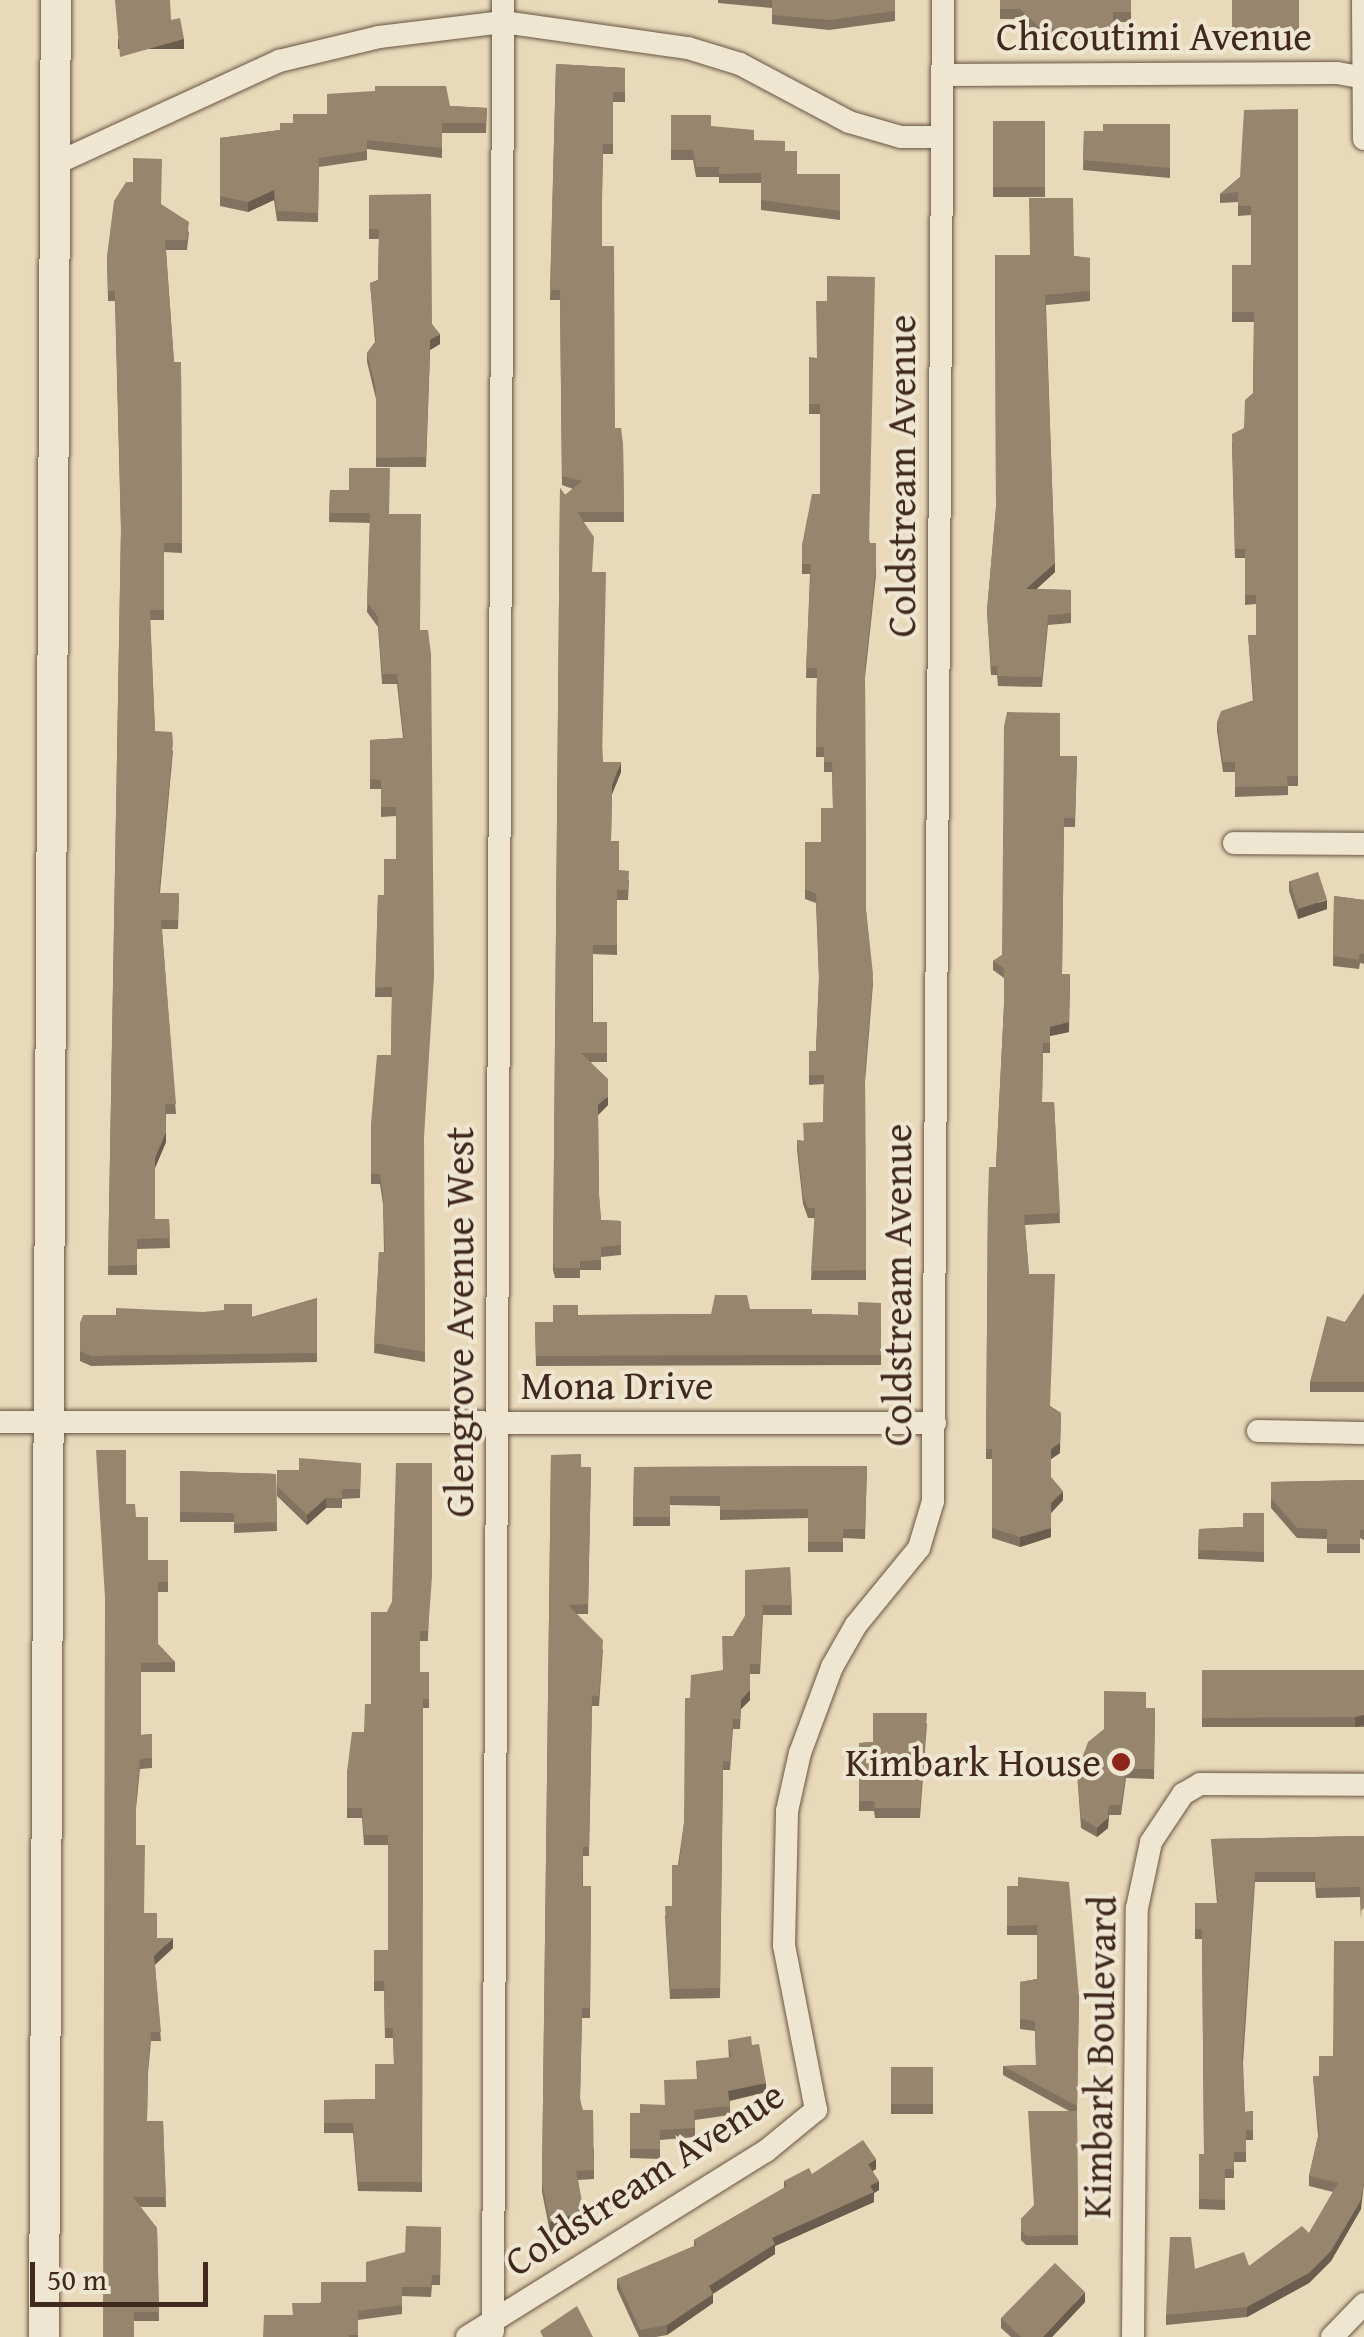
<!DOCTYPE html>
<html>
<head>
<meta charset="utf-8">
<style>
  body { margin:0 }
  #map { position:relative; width:1364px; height:2337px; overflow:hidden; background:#e7d9b9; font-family:"Gentium Book Plus",serif }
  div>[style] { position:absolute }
  .roads { filter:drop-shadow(0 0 2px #6a5544) drop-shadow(0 0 2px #6a5544) }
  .minor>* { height:22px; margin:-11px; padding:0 11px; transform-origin:11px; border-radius:11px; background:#efe6d2 }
  .tertiary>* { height:30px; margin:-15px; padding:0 15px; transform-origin:15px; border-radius:15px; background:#efe6d2 }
  .wall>* { inset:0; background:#82725f; transform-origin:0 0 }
  .shaded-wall>* { inset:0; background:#6a5d4d; transform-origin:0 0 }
  .building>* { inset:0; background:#97856e; transform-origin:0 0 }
  .dots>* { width:28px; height:28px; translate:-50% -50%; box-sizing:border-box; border:5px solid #efe6d2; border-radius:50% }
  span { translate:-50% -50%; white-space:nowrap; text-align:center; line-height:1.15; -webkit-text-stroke:8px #efe6d2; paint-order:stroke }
  .street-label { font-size:40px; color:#41291d }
  .poi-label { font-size:40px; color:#41291d }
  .right { translate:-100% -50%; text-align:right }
  .scale { position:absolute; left:30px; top:2262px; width:178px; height:45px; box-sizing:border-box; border:5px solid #41291d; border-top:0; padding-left:12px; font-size:30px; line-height:35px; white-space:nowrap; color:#41291d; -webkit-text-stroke:8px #efe6d2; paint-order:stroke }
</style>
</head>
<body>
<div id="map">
  <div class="roads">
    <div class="minor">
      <i style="left:1363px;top:0;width:139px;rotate:89.6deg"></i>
      <i style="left:943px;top:75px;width:394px;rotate:-0.3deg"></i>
      <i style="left:1337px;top:73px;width:27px;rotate:10deg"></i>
      <i style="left:55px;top:164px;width:247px;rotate:-24.7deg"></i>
      <i style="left:279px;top:61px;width:103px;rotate:-13.5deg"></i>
      <i style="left:379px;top:37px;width:125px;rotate:-6.9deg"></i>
      <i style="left:503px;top:22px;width:187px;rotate:8deg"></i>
      <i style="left:688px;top:48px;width:54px;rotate:17.1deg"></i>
      <i style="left:740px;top:64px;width:123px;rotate:28deg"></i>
      <i style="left:849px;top:122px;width:54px;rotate:16.1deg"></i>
      <i style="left:901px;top:137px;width:39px"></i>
      <i style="left:1234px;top:843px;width:130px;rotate:0.4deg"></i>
      <i style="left:0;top:1422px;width:935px;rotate:0.06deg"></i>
      <i style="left:1258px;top:1431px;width:106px;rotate:1.1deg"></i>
      <i style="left:493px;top:2331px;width:2331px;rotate:-89.75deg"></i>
      <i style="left:467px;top:2337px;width:352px;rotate:-31.9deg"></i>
      <i style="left:766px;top:2151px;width:65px;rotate:-39.4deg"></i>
      <i style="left:816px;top:2110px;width:168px;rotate:-101deg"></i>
      <i style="left:784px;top:1945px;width:134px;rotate:-88.7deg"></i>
      <i style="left:787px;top:1811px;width:59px;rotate:-77.4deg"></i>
      <i style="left:800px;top:1753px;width:92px;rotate:-69.6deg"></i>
      <i style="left:832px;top:1667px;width:48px;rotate:-60.3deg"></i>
      <i style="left:856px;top:1625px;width:99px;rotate:-50.7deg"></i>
      <i style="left:919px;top:1548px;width:49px;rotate:-73.4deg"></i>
      <i style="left:933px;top:1501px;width:1501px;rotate:-89.62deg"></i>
      <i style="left:1133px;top:2337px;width:429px;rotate:-89.5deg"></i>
      <i style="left:1137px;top:1908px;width:67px;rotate:-78deg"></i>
      <i style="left:1151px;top:1842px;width:58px;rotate:-56.3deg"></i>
      <i style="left:1183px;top:1794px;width:20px;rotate:-30deg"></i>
      <i style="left:1200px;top:1784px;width:164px;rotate:0.3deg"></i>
      <i style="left:1332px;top:2337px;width:46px;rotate:-45.9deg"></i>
    </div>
    <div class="tertiary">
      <i style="left:44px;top:2337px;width:2337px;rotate:-89.71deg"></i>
    </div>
  </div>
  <div class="wall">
    <i style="clip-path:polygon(718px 0,895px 0,895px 21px,829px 30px,772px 24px,772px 8px,718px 3px)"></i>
    <i style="clip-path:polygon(1000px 0,1131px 0,1131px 22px,1113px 22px,1113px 39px,1041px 39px,1020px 19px,1000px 19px)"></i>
    <i style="clip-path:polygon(1232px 0,1302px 33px,1302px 43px,1232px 43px)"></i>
    <i style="clip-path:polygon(556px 64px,625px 68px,625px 102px,613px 102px,613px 154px,603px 154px,602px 200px,602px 246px,615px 428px,623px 444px,624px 522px,583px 522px,592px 572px,603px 762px,621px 772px,612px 794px,611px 841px,619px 870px,629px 880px,628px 900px,617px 900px,617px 955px,593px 954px,593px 1022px,607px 1022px,607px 1062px,591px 1062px,608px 1105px,598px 1115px,599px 1195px,601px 1220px,621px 1221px,621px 1255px,601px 1257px,601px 1270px,580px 1270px,580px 1278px,555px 1278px,553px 1270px,560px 488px,565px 495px,573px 489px,562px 485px,560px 300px,550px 300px)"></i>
    <i style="clip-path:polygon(450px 106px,487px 108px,486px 133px,442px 133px,442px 158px,367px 149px,367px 160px,319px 167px,318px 222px,277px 221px,274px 200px,248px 212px,220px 206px,220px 138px,280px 130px,293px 123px,327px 114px)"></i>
    <i style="clip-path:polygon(1298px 109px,1298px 786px,1288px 786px,1288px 795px,1235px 797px,1235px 772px,1223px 772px,1217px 731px,1217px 722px,1253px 701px,1248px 635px,1256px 635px,1256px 604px,1245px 605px,1245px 558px,1235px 558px,1232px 443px,1244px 428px,1253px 393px,1254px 322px,1232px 322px,1232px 265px,1251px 265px,1251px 215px,1238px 216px,1238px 202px,1220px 203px,1220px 194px,1240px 177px)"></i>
    <i style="clip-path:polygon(671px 115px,785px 151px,797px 174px,840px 174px,840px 220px,761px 210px,761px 183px,719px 183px,719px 177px,696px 177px,693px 160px,671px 160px)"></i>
    <i style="left:993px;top:121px;width:52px;height:76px"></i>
    <i style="clip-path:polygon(1170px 124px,1170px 178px,1083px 170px,1084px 131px,1103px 131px)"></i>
    <i style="clip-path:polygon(369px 195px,432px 324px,440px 344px,430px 350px,426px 467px,376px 467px,376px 399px,367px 362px,367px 353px,375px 342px,370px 283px,378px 280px,379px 239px,369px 239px)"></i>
    <i style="clip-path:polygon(161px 204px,189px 232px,187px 250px,166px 250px,174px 362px,181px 362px,182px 553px,164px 552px,164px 620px,150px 620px,155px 731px,173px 751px,160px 893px,179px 893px,178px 929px,162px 929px,176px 1114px,166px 1114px,166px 1142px,155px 1168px,155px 1219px,169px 1219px,170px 1248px,137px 1249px,137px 1275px,108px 1275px,121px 531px,115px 301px,108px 301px,107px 256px)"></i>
    <i style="clip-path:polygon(995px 255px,1074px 256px,1090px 258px,1090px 301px,1046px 305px,1055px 572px,1036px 589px,1071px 590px,1071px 623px,1048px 625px,1042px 687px,998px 686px,997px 675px,991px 675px,987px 611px,996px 507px)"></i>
    <i style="clip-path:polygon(809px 357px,870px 543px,876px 543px,876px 576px,865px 678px,866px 910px,873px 984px,865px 1083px,866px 1280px,811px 1280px,815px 1218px,808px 1218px,803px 1204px,797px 1150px,797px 1140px,803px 1141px,823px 1122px,824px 1084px,809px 1085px,809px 1051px,816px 1051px,819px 980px,816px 903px,805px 899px,805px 889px,833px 808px,832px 772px,824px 772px,824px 757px,816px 757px,817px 678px,806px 678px,810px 574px,802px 574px,802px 545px,820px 494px,820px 414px,809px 414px)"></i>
    <i style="clip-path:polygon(330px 490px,389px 514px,420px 630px,425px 1362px,374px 1353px,379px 1252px,384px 1252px,383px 1204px,380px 1184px,371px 1184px,371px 1124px,391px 1055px,392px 997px,375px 997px,378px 895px,384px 895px,396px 859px,396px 816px,381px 817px,381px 789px,370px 789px,370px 740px,403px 738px,397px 684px,382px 684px,378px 627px,367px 612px,370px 523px,329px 522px)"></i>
    <i style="clip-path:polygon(1060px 756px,1077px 756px,1075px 827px,1064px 827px,1062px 974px,1069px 1032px,1050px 1036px,1050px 1053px,1043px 1053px,1042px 1102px,1054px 1102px,1060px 1223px,1025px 1225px,1029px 1274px,1050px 1406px,1061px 1413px,1060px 1453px,1051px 1459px,1051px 1477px,1063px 1500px,1051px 1513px,1051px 1537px,1020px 1547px,992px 1538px,992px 1459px,986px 1459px,988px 1199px,996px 1167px,1004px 1005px,1004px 978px,993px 970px,993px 961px,1002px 955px)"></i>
    <i style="clip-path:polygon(1289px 881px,1327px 909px,1298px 919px,1289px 891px)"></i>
    <i style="clip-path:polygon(1334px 896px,1364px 900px,1364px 964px,1360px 963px,1359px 969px,1333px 966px)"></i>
    <i style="clip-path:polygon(1364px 1293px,1364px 1392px,1310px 1392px,1310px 1382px,1345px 1322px)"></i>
    <i style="clip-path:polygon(317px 1298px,317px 1362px,91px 1366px,80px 1361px,80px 1323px,252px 1317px)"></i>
    <i style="clip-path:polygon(881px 1303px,881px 1365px,536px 1366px,535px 1322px,553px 1322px,578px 1315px,711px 1314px,750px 1309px,812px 1314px,858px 1315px)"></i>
    <i style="clip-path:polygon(551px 1455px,581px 1467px,591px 1467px,588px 1614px,577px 1614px,603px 1650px,599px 1706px,592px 1706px,589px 1856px,583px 1856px,583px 1886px,591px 1886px,590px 2018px,582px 2018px,580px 2100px,594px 2150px,594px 2179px,578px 2180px,584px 2220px,550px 2232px,542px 2192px,542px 2182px)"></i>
    <i style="clip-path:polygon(361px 1463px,360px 1498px,342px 1499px,342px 1508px,326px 1508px,307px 1525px,277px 1496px,277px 1470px,299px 1470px)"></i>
    <i style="clip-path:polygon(432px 1463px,428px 1641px,420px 1641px,420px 1672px,429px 1699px,429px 1708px,423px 1708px,422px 2192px,358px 2191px,353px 2133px,324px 2133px,324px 2100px,375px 2099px,394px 2064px,393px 2038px,385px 2038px,384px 1991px,374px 1991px,374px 1950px,388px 1950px,388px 1845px,364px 1845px,362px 1818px,347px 1818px,347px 1772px,364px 1732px,371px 1704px,387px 1612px,392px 1602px)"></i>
    <i style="clip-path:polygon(867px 1466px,865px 1539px,843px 1538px,843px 1552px,808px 1552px,808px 1518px,720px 1520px,720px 1506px,670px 1505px,670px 1526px,633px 1526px,634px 1467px)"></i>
    <i style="clip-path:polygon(180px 1471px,276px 1474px,277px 1531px,234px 1533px,234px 1522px,180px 1522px)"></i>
    <i style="clip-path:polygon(1364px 1480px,1364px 1540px,1360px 1538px,1360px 1553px,1327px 1553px,1327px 1539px,1297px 1538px,1271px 1508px,1271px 1482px)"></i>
    <i style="clip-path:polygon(126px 1504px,136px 1517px,148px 1560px,168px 1560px,168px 1592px,158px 1592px,158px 1644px,175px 1662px,175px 1672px,141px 1672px,141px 1735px,152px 1734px,152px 1768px,140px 1769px,136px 1809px,136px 1845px,144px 1913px,157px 1938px,173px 1948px,155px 1965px,161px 2041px,151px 2041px,148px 2073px,147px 2121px,163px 2121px,166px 2207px,140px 2207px,157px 2228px,159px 2321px,134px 2321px)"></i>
    <i style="clip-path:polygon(1264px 1513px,1264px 1562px,1198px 1559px,1199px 1529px,1243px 1527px)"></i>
    <i style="clip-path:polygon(790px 1567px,792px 1615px,763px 1615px,760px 1674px,750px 1674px,750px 1700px,741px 1709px,740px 1729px,733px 1729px,730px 1770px,723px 1770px,720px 1998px,670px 1999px,665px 1916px,672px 1906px,684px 1823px,690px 1698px,723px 1670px,733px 1636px,745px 1616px)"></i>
    <i style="left:1202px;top:1670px;width:162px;height:57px"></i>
    <i style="clip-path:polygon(1146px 1708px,1155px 1708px,1154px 1779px,1126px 1778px,1121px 1815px,1109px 1815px,1108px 1828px,1097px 1837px,1081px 1828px,1077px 1772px)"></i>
    <i style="clip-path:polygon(927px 1723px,920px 1818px,875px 1818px,874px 1811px,859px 1811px,859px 1743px,873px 1742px)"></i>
    <i style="clip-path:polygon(1364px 1836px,1361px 1920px,1360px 1897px,1316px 1898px,1315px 1882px,1255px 1882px,1243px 2063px,1245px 2112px,1253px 2111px,1253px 2140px,1246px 2140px,1246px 2162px,1234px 2162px,1234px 2178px,1225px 2178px,1225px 2210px,1199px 2209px,1199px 2154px,1204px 2154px,1202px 1939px,1195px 1939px,1195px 1903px,1217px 1903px,1211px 1839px)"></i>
    <i style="clip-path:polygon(1007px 1886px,1018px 1886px,1079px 1996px,1077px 2112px,1078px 2245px,1026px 2245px,1021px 2240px,1021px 2219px,1034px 2206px,1069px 2111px,1003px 2075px,1003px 2066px,1036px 2065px,1035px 2031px,1020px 2029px,1020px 1982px,1037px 1979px,1037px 1935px,1007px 1935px)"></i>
    <i style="clip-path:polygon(728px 2040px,752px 2045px,766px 2092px,730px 2101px,730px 2115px,695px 2120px,695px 2137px,660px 2140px,660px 2159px,630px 2158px,630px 2113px,640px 2113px,665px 2105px,697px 2079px,696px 2061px,729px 2058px)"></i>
    <i style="left:891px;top:2067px;width:42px;height:47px"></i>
    <i style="clip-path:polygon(1313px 2076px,1361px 2209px,1331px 2261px,1309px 2283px,1247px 2317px,1166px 2325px,1166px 2315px,1195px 2269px,1249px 2266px,1309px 2233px,1333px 2192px,1309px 2186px,1309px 2176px,1318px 2136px)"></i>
    <i style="clip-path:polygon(876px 2169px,872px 2171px,879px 2190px,874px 2193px,874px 2202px,775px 2246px,775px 2254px,713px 2294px,713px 2303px,667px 2335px,656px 2337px,639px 2337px,617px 2289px,617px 2279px,694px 2246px,694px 2240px,784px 2188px,784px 2181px,812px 2174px)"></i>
    <i style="clip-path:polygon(441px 2227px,440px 2285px,432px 2285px,431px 2297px,402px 2296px,402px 2314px,358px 2320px,358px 2337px,263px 2337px,292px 2315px,366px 2282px)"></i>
    <i style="clip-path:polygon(1085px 2302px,1052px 2337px,1011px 2337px,1001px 2328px,1001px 2318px)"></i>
  </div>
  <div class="shaded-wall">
    <i style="left:184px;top:39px;width:10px;height:66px;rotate:90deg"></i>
    <i style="clip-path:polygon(274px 190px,274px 200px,248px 212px,248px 202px)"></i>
    <i style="clip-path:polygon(440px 334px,440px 344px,430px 350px,426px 467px,430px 340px)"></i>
    <i style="clip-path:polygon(1055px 563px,1055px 572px,1026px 599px,1026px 589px)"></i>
    <i style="clip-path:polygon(621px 762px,621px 772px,612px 794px,612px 785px)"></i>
    <i style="clip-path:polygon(1327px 900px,1327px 909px,1298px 919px,1298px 909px)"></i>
    <i style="clip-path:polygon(1070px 974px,1069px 1032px,1050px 1036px,1050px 1027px)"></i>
    <i style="clip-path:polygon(608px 1096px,608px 1105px,598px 1115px,598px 1105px)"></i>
    <i style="clip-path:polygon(166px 1132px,166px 1142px,155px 1168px,155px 1158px)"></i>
    <i style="clip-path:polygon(1060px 1443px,1060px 1453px,1051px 1459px,1051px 1449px)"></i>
    <i style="clip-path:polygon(1063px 1491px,1063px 1500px,1051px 1513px,1051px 1503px)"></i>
    <i style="clip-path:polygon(326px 1498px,326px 1508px,307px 1525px,307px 1515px)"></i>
    <i style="clip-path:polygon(1051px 1528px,1051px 1537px,1020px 1547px,1020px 1537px)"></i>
    <i style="clip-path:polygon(750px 1690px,750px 1700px,741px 1709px,741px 1700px)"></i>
    <i style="clip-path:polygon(1364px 1715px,1364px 1725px,1355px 1727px,1355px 1717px)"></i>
    <i style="clip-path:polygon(1109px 1805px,1108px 1828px,1097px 1837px,1097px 1828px)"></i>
    <i style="clip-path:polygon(173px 1938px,173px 1948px,154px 1965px,154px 1956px)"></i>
    <i style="clip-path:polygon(766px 2083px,766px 2092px,728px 2101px,728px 2091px)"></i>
    <i style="clip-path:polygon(876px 2159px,876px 2169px,868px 2174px,868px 2164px)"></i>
    <i style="clip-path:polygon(879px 2181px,879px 2190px,874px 2193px,874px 2202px,775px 2246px,775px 2254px,709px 2296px,709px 2286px,772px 2238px)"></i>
    <i style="clip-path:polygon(1364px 2183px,1361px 2209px,1331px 2261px,1309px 2283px,1247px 2317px,1247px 2307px)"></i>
    <i style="clip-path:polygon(584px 2211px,584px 2220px,550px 2232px,550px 2222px)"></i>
    <i style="clip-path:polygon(1085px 2292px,1085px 2302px,1052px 2337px,1043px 2337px)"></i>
    <i style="clip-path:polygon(713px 2294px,713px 2303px,667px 2335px,667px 2325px)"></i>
  </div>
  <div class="building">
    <i style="clip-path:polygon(115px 0,170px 0,171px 20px,180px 18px,184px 39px,120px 57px)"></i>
    <i style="clip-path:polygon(772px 0,895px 0,895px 11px,829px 20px,772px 15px)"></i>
    <i style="clip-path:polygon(1000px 0,1131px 0,1131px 12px,1113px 12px,1113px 30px,1041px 29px,1020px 9px,1000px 9px)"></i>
    <i style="left:1232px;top:0;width:67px;height:34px"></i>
    <i style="clip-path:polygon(556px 64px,625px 68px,625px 92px,613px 92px,613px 144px,603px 144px,602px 190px,602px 246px,614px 246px,615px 428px,621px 428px,623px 444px,624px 512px,577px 512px,594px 537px,592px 572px,606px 572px,602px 762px,621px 762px,612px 785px,611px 841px,619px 841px,619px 870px,629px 871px,628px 890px,617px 890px,617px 945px,593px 945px,592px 1022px,607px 1022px,607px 1053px,581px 1053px,608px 1079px,608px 1096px,598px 1105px,599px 1195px,601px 1220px,621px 1221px,621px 1245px,601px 1247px,601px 1260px,580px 1261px,580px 1268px,555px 1268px,553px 1260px,560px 488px,565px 495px,582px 481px,562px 476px,560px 290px,550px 290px)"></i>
    <i style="clip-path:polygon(375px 86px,446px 86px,450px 106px,487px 108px,486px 123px,442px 123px,442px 148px,367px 140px,367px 151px,319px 158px,318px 213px,277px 211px,274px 190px,248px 202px,220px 196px,220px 138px,280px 130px,280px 123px,293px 123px,293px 114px,327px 114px,327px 94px,375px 91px)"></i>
    <i style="clip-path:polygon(1298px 109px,1298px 776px,1287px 776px,1288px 786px,1235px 787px,1235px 762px,1223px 762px,1217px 722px,1221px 711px,1254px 700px,1248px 635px,1256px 635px,1256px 595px,1245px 595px,1245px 549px,1235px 549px,1232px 434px,1244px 428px,1245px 400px,1253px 393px,1254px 312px,1232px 312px,1232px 265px,1251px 265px,1251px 206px,1238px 206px,1238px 192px,1220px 194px,1240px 177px,1244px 110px)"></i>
    <i style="clip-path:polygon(671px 115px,711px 115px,711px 126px,754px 130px,754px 140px,785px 141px,785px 151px,797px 151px,797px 174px,840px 174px,840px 211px,761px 200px,761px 173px,719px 174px,719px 167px,696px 167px,693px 150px,671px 150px)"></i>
    <i style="left:993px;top:121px;width:52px;height:66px"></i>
    <i style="clip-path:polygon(1103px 124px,1170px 124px,1170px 168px,1083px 160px,1084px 131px,1103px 131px)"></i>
    <i style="clip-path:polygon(133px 158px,162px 159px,161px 204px,189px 222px,187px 240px,165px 240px,174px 362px,181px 362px,182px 543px,164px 543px,164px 610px,150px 610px,155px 731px,172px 732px,173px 742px,159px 893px,179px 893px,178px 920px,161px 920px,176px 1104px,165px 1104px,166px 1132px,155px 1158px,155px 1219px,169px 1219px,170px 1238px,137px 1239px,137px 1265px,108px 1266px,121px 526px,115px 291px,108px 291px,107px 256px,114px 201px,126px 182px,133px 182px)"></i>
    <i style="clip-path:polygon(431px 194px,432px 324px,440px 334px,430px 340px,426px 457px,376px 458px,376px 389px,367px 353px,376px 341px,370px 283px,378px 280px,379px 229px,369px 229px,369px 195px)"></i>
    <i style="clip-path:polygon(1029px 198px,1073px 198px,1074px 256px,1090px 258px,1090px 291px,1045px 295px,1055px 563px,1026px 589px,1071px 590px,1071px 613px,1048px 615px,1042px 677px,998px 676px,997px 666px,991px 666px,987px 611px,996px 507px,995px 255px,1030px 255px)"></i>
    <i style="clip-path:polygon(827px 276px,875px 277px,869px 543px,876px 543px,876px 566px,865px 668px,866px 910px,873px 974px,865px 1074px,866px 1270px,811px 1271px,815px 1208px,808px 1208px,803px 1195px,797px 1140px,804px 1141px,803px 1123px,823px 1122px,824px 1075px,809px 1075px,809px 1051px,816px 1051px,819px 975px,816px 894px,805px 889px,805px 842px,821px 842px,821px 808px,833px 808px,832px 762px,824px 762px,824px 747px,816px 747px,817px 668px,806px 668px,811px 564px,802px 564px,802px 545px,812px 494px,820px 494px,820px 404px,809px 404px,809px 357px,817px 358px,816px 301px,827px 301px)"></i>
    <i style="clip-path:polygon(349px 468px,390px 468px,389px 514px,421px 514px,420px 630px,428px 630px,431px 654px,434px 976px,424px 1137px,425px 1352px,374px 1343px,379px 1252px,385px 1252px,383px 1194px,380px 1174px,371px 1174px,371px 1124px,377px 1055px,391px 1055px,392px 987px,375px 988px,378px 895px,384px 895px,384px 859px,396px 859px,396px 807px,381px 807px,381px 780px,370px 779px,370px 740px,404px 738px,397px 674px,382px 674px,378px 617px,367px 602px,370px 513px,329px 513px,330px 490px,349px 490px)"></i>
    <i style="clip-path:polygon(1007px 712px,1060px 713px,1060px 756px,1077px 756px,1075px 818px,1064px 818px,1062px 974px,1070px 974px,1069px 1022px,1050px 1027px,1050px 1043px,1043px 1043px,1042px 1102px,1054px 1102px,1060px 1213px,1024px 1215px,1029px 1274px,1055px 1274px,1050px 1406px,1061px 1413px,1060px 1443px,1051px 1449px,1051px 1477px,1063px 1491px,1051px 1503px,1051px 1528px,1020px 1537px,992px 1528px,992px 1449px,986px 1449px,988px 1199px,989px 1167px,996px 1167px,1004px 1005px,1004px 968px,993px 961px,1002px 955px,1004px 726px)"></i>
    <i style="left:1318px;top:872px;width:29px;height:30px;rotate:72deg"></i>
    <i style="clip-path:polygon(1334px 896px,1364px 900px,1364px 954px,1360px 953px,1359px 960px,1333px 956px)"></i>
    <i style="clip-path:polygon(1364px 1293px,1364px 1382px,1310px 1382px,1327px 1316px,1345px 1322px)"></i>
    <i style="clip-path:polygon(715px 1295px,747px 1295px,750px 1309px,812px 1309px,812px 1314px,858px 1315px,858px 1302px,881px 1303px,881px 1355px,536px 1356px,535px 1322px,553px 1322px,553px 1305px,578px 1305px,578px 1315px,711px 1314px)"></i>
    <i style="clip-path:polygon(317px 1298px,317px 1353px,91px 1356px,80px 1351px,80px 1323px,83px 1315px,116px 1315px,116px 1308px,203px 1312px,224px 1310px,224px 1304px,252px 1304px,252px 1317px)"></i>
    <i style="clip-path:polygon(96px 1450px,126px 1450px,126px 1504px,135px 1504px,136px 1517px,148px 1517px,148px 1560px,168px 1560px,168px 1582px,158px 1582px,158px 1644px,175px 1662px,141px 1663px,141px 1735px,152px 1734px,152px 1758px,140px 1759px,136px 1800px,136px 1845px,145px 1845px,144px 1913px,157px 1913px,157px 1938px,173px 1938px,154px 1956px,161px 2032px,151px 2032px,148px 2064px,147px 2121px,163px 2121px,166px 2197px,133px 2197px,157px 2228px,159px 2312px,134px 2312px,134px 2337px,103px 2337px,105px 1598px)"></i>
    <i style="clip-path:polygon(581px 1454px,581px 1467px,591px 1467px,588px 1604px,568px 1605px,603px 1640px,599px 1696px,592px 1696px,589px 1847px,583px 1847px,582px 1886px,591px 1886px,590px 2008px,582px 2008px,580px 2098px,582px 2110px,593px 2110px,594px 2170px,576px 2171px,584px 2211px,550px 2222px,542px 2182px,551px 1455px)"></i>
    <i style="clip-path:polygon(299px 1458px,361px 1463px,360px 1489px,342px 1489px,342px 1498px,326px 1498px,307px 1515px,277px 1486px,277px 1470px,299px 1470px)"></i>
    <i style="clip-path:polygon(396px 1463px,432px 1463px,432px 1577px,428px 1631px,420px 1631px,420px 1672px,429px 1672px,429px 1699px,423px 1699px,422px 2182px,358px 2182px,353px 2123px,324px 2123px,324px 2100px,375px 2099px,375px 2064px,394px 2064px,393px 2028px,385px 2028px,384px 1981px,374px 1981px,374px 1950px,388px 1950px,388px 1835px,364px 1835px,362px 1808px,347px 1808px,347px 1772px,352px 1732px,364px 1732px,365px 1704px,371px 1704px,371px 1612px,387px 1612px,392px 1602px)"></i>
    <i style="clip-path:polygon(867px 1466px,865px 1529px,843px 1529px,843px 1542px,808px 1542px,808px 1509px,720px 1510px,720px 1496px,670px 1496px,670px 1517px,633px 1517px,634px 1467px)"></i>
    <i style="clip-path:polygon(180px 1471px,276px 1474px,277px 1522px,234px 1524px,234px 1513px,180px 1512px)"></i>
    <i style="clip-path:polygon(1364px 1480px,1364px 1530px,1360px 1529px,1360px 1544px,1327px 1544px,1327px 1529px,1297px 1528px,1271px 1498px,1271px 1482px)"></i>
    <i style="clip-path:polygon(1243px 1513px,1264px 1513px,1264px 1552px,1198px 1550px,1199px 1529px,1243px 1527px)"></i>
    <i style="clip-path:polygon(790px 1567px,792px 1605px,763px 1605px,760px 1664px,750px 1664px,750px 1690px,741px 1700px,740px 1719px,733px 1719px,730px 1761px,723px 1761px,720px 1988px,670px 1989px,665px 1906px,672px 1906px,672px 1865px,679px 1865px,684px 1823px,685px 1698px,690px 1698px,691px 1675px,723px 1670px,722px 1636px,733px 1636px,745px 1616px,745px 1570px)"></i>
    <i style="clip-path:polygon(1202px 1670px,1364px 1670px,1364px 1715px,1355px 1717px,1202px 1718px)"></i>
    <i style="clip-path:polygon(1104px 1691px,1146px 1692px,1146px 1708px,1155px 1708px,1154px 1769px,1126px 1769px,1121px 1805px,1109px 1805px,1108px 1818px,1097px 1828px,1081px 1818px,1077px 1772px,1088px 1742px,1104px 1729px)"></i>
    <i style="clip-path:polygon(873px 1713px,927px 1713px,920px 1808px,875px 1808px,874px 1801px,859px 1801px,859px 1743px,873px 1742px)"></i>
    <i style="clip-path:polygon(1364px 1836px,1364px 1908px,1361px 1911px,1360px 1887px,1316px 1888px,1315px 1872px,1255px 1872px,1242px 2057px,1245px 2112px,1253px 2111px,1253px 2130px,1246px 2130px,1246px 2152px,1234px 2152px,1234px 2169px,1225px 2169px,1225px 2200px,1199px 2199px,1199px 2154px,1204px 2154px,1202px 1929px,1195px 1929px,1195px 1903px,1218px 1903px,1211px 1839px)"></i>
    <i style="clip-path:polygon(1018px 1877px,1069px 1882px,1079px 1996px,1077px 2106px,1003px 2066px,1036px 2065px,1035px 2021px,1020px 2019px,1020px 1982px,1037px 1979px,1037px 1925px,1007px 1926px,1007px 1886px,1018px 1886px)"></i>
    <i style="clip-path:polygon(1334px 1941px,1364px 1941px,1364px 2183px,1361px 2200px,1331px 2251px,1309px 2273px,1247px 2307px,1166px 2315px,1170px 2237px,1191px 2237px,1195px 2269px,1244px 2252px,1249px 2266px,1302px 2226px,1309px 2233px,1338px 2183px,1309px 2176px,1319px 2133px,1313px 2076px,1319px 2076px,1319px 2056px,1333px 2056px)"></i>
    <i style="clip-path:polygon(751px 2036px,752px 2045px,759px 2044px,766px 2083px,728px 2091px,730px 2106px,694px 2110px,695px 2128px,660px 2130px,660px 2149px,630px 2149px,630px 2113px,640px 2113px,640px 2104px,665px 2105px,664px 2080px,698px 2079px,696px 2061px,731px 2057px,728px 2040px)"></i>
    <i style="left:891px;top:2067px;width:42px;height:37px"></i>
    <i style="clip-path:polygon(1028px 2111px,1077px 2111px,1078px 2235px,1026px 2236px,1021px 2230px,1021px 2219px,1034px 2205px)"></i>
    <i style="clip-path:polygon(863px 2140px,876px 2159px,868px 2164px,879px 2181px,870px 2186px,874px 2192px,772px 2238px,775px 2244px,709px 2286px,713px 2294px,667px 2325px,640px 2330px,617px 2279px,697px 2245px,694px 2240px,787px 2186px,784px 2181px,809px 2168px,812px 2174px)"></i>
    <i style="clip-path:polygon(406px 2226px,441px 2227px,440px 2275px,432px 2275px,431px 2287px,402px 2287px,402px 2305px,358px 2311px,358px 2335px,349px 2335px,349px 2337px,263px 2337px,264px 2315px,293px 2315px,292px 2303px,321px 2303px,321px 2282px,366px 2282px,366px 2262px,405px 2252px)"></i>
    <i style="clip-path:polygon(1055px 2263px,1085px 2292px,1043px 2337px,1021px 2337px,1001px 2318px)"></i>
    <i style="clip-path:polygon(577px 2306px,593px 2337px,543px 2337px,540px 2331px)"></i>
  </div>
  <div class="dots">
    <i style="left:1121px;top:1762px;background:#8f2418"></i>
  </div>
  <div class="street-label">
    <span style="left:1154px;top:36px">Chicoutimi Avenue</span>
    <span style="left:901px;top:476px;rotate:-90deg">Coldstream Avenue</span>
    <span style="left:897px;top:1285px;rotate:-90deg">Coldstream Avenue</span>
    <span style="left:459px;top:1322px;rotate:-90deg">Glengrove Avenue West</span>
    <span style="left:617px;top:1385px">Mona Drive</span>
    <span style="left:1099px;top:2057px;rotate:-89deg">Kimbark Boulevard</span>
    <span style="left:644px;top:2178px;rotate:-33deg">Coldstream Avenue</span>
  </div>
  <div class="poi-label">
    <span class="right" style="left:1101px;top:1762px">Kimbark House</span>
  </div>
  <div class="scale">50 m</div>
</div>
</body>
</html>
